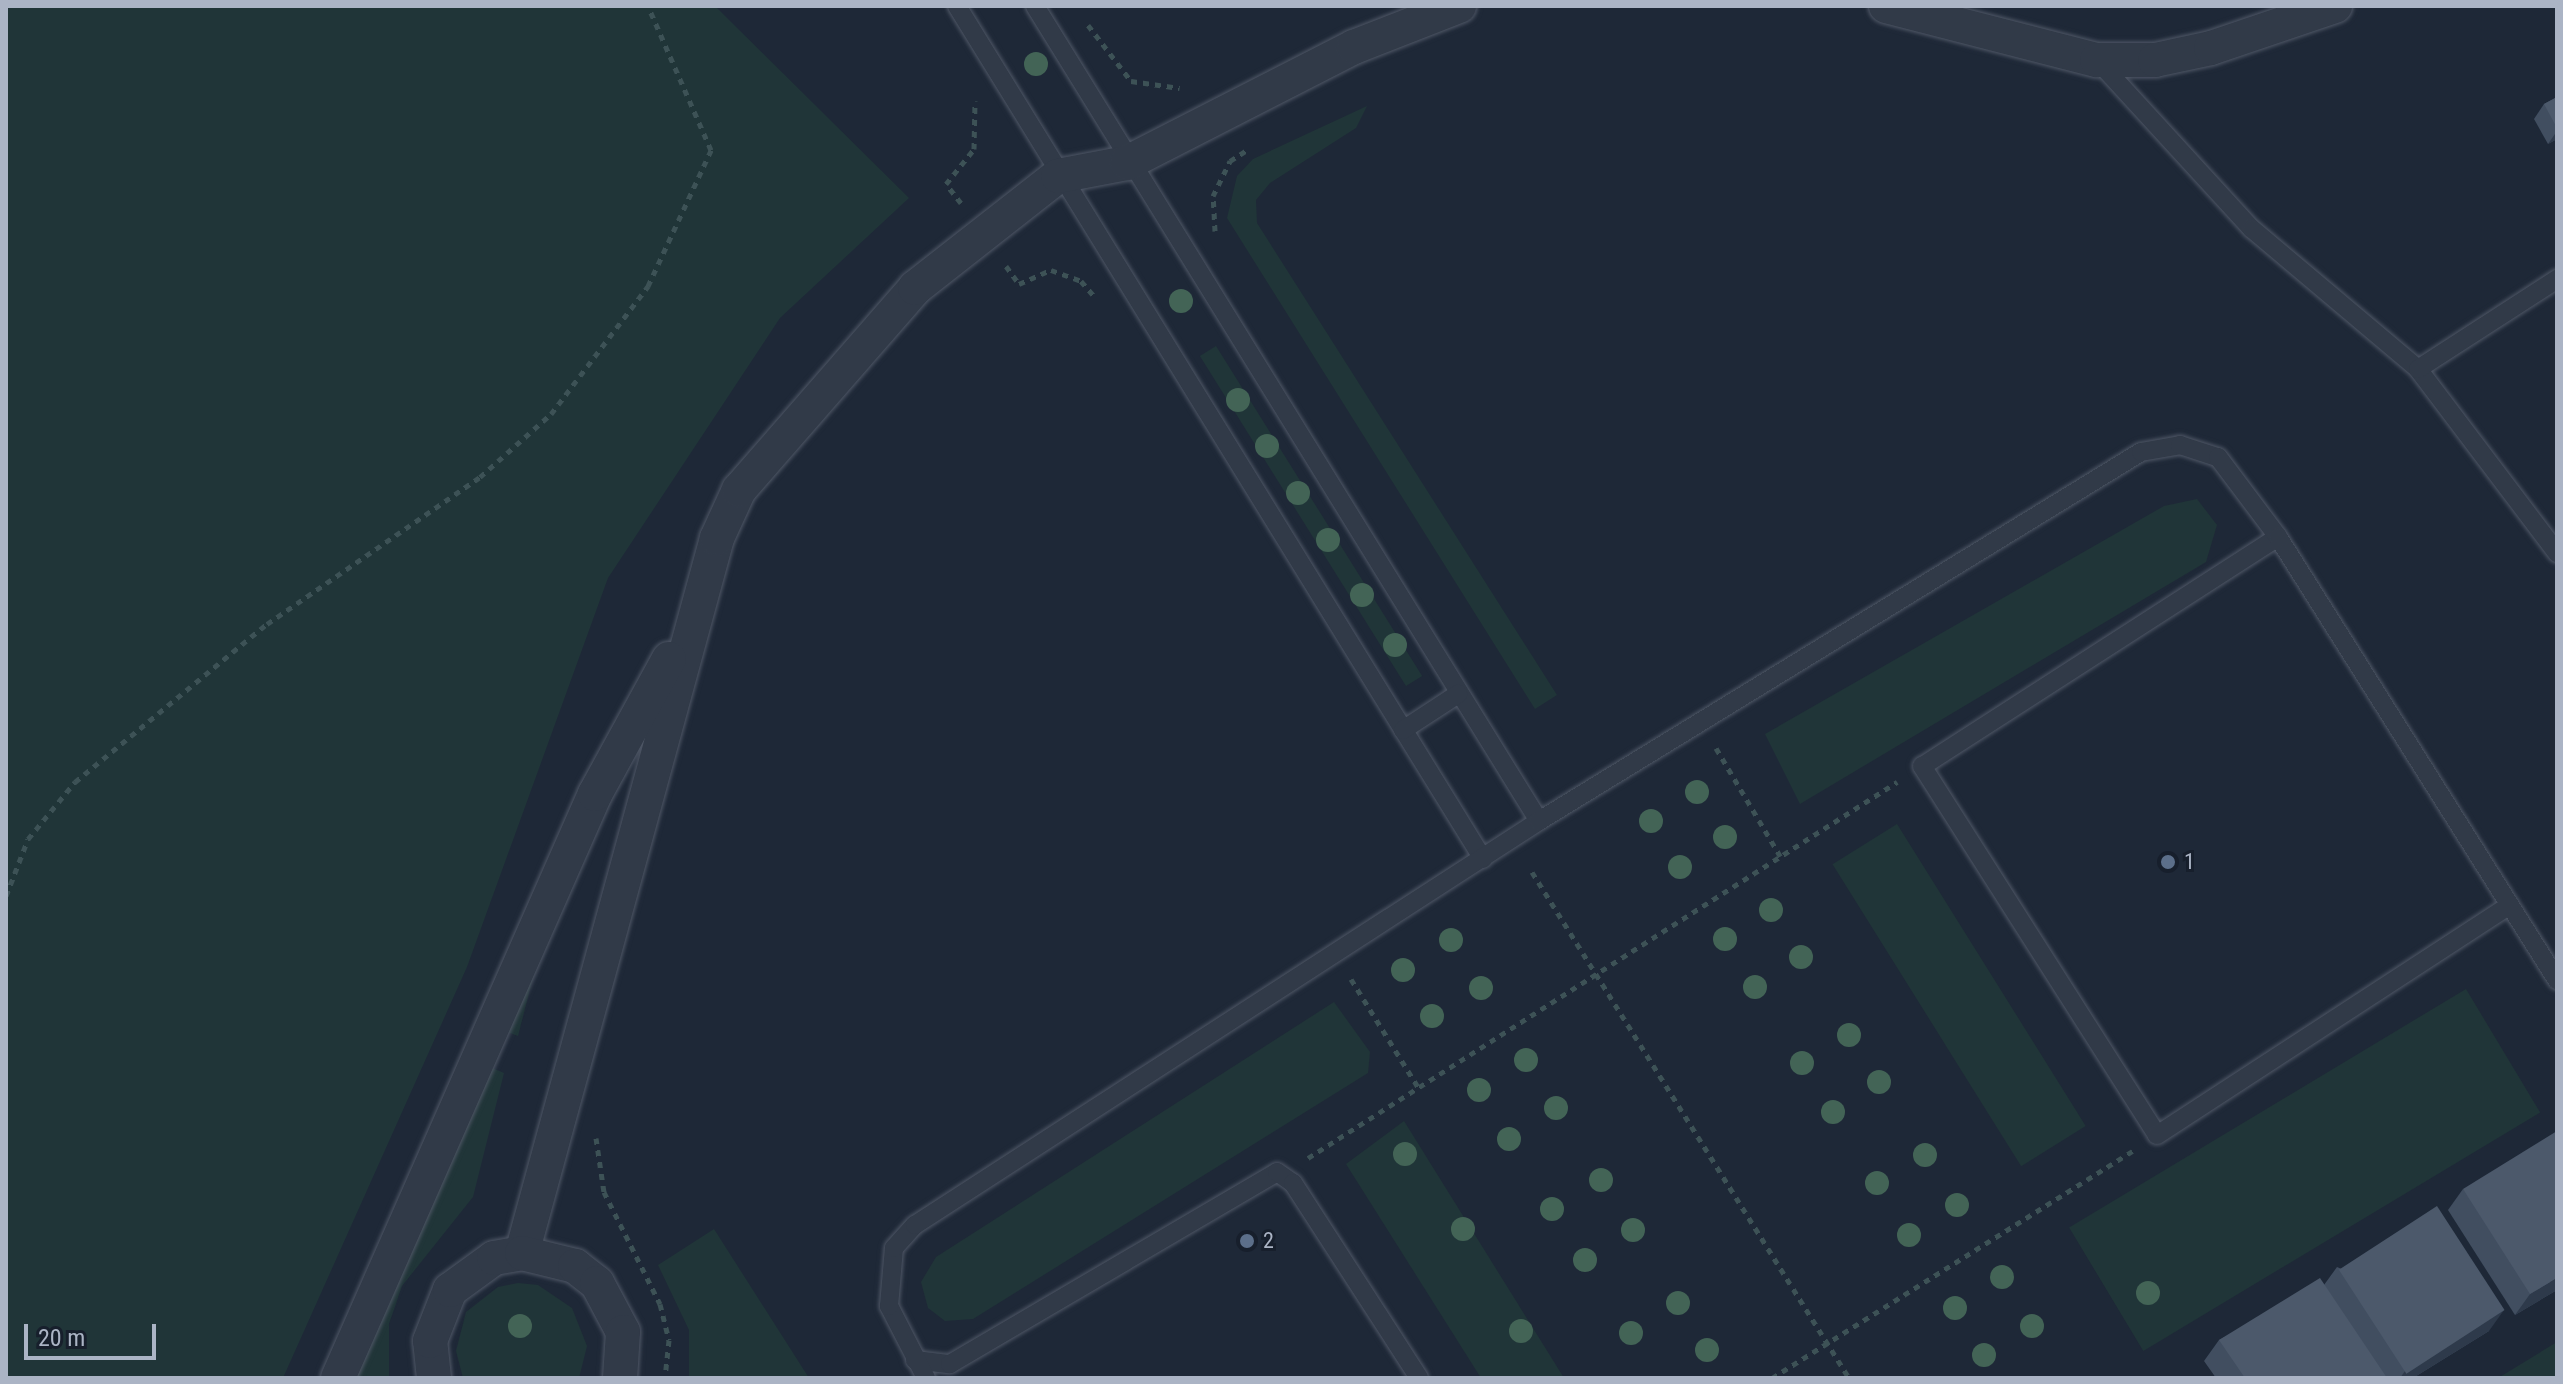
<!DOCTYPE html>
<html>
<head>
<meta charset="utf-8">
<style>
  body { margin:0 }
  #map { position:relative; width:2563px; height:1384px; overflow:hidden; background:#1e2837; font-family:"Roboto Condensed",sans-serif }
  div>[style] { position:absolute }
  .green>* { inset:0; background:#203538; transform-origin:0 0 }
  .path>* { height:5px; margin-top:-2.5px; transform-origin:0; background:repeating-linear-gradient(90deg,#3d5256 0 6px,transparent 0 12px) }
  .roads { filter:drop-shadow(0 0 2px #4f5766) drop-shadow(0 0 2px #4f5766) }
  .lane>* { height:18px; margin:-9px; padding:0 9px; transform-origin:9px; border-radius:9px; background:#313a48 }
  .street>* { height:34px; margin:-17px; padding:0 17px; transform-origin:17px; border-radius:17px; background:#313a48 }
  .trees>* { width:24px; height:24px; margin:-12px; border-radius:50%; background:#436456 }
  .wall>* { inset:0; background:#414e60 }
  .shaded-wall>* { inset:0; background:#2e3a4b }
  .building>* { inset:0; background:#4c596b; transform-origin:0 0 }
  .dots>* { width:22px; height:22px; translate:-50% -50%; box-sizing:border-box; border:4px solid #171f2c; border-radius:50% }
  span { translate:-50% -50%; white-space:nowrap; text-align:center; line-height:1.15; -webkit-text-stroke:6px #171f2c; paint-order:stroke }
  .poi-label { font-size:22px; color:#abb4c5 }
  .left { translate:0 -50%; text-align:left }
  .frame { position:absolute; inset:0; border:8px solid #abb4c5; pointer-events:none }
  .scale { position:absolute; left:24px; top:1324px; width:132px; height:36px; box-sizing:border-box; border:4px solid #abb4c5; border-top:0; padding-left:10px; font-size:24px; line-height:28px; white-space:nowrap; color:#abb4c5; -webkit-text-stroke:6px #171f2c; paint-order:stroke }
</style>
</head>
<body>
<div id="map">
  <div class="green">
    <i style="clip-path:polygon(6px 6px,715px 6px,909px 198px,780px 318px,608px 578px,467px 967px,283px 1378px,6px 1378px)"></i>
    <i style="clip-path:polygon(1367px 106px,1356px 128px,1270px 183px,1256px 200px,1257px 223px,1557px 695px,1535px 709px,1227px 218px,1237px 176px,1253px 159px)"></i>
    <i style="left:1216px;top:346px;width:389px;height:19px;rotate:58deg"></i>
    <i style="clip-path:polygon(2197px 499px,2217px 525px,2206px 562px,1800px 804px,1765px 734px,2164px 506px)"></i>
    <i style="left:1897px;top:824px;width:356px;height:76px;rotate:58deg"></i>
    <i style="clip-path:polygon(548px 919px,518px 1036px,497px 1028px)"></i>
    <i style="left:2466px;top:989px;width:144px;height:463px;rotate:59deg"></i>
    <i style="clip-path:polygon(1334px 1002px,1370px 1052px,1368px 1073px,973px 1319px,945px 1321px,928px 1308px,921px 1282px,936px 1257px)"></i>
    <i style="clip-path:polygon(483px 1064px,504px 1073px,473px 1197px,402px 1286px,389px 1324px,389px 1378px,354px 1378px)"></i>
    <i style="clip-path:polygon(1404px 1121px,1564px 1378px,1481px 1378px,1346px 1164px)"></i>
    <i style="clip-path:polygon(714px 1229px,809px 1378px,689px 1378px,689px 1330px,658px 1265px)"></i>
    <i style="clip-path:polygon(518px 1283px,538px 1285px,572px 1308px,587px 1346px,579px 1378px,463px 1378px,456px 1351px,466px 1312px,498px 1287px)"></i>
    <i style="clip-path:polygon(2557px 1342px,2557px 1378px,2498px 1378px)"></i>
  </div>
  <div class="path">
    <i style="left:1088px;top:25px;width:71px;rotate:52.5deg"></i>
    <i style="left:1131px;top:81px;width:49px;rotate:8.1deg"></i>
    <i style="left:961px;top:203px;width:24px;rotate:-128deg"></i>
    <i style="left:946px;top:184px;width:45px;rotate:-51.3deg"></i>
    <i style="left:974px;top:149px;width:48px;rotate:-88.8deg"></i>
    <i style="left:1215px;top:231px;width:35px;rotate:-93deg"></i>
    <i style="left:1213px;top:196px;width:39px;rotate:-64deg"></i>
    <i style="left:1230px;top:161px;width:20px;rotate:-33deg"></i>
    <i style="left:1006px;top:266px;width:22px;rotate:54deg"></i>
    <i style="left:1019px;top:284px;width:35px;rotate:-24deg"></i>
    <i style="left:1051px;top:270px;width:32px;rotate:20deg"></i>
    <i style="left:1081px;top:281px;width:20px;rotate:49deg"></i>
    <i style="left:1716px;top:748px;width:126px;rotate:59.3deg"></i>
    <i style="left:1532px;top:872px;width:597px;rotate:57.93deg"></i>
    <i style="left:6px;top:896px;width:61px;rotate:-68.9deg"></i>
    <i style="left:28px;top:839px;width:74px;rotate:-50.5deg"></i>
    <i style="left:75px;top:782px;width:249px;rotate:-39.5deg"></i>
    <i style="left:267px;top:624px;width:259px;rotate:-34.6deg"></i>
    <i style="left:480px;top:477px;width:95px;rotate:-41.6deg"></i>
    <i style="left:551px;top:414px;width:161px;rotate:-52.8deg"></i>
    <i style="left:648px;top:286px;width:150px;rotate:-65.1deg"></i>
    <i style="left:711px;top:150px;width:157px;rotate:-113.6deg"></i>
    <i style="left:1351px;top:979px;width:127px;rotate:58.2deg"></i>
    <i style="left:596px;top:1138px;width:55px;rotate:81.6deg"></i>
    <i style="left:604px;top:1192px;width:125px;rotate:63.4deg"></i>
    <i style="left:660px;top:1304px;width:37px;rotate:76deg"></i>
    <i style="left:669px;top:1340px;width:38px;rotate:96deg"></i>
    <i style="left:1308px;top:1158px;width:699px;rotate:-32.55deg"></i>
    <i style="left:1772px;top:1378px;width:426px;rotate:-32.2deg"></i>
  </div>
  <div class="roads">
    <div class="lane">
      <i style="left:957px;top:6px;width:1002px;rotate:58.34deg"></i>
      <i style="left:1035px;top:6px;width:958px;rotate:58.27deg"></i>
      <i style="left:2097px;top:60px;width:229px;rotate:47.5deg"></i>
      <i style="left:2252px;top:229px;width:217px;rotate:40.1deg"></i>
      <i style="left:2418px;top:369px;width:231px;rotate:52.9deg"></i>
      <i style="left:2418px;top:369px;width:166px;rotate:-32.9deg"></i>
      <i style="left:2278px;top:537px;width:423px;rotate:147.2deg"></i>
      <i style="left:1922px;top:766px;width:437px;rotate:57.5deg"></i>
      <i style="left:2157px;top:1135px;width:421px;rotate:-33.1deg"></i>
      <i style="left:1403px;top:730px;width:66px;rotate:-33.2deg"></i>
      <i style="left:915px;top:1360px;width:35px;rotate:7deg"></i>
      <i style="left:950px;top:1364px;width:379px;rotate:-30.4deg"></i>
      <i style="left:1277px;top:1172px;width:19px;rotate:35deg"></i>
      <i style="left:1293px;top:1183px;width:232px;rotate:57.1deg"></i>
      <i style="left:926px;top:1378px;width:81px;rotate:-117.2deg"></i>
      <i style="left:889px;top:1306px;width:58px;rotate:-85.1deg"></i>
      <i style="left:894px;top:1248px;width:31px;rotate:-48deg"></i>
      <i style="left:915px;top:1225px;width:743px;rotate:-32.92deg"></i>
      <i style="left:1539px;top:821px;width:706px;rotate:-31.51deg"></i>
      <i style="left:2141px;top:452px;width:40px;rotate:-10deg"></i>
      <i style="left:2180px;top:445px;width:40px;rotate:18deg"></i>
      <i style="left:2218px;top:457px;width:100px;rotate:53.1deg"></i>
      <i style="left:2278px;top:537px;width:524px;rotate:57.8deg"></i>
    </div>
    <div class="street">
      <i style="left:1886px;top:6px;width:218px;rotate:14.4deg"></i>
      <i style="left:2097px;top:60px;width:58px"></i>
      <i style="left:2155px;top:60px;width:57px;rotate:-12.1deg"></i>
      <i style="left:2211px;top:48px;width:131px;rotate:-18.7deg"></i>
      <i style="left:522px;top:1253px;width:741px;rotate:-74.74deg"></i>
      <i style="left:717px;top:538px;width:53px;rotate:-65.4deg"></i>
      <i style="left:739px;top:490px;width:268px;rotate:-48.9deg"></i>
      <i style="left:915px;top:288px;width:182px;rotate:-38.1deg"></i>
      <i style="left:1058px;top:176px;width:70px;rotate:-10.7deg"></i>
      <i style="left:1127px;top:163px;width:255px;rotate:-27.1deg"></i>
      <i style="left:1354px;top:47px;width:113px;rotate:-21.3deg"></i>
      <i style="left:338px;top:1378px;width:638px;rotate:-66.25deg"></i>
      <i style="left:595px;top:794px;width:154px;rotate:-61.3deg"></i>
      <i style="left:434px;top:1378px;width:37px;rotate:-96deg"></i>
      <i style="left:430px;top:1341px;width:55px;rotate:-68.6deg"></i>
      <i style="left:450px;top:1290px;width:54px;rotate:-36deg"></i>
      <i style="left:494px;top:1258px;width:28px;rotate:-10deg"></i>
      <i style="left:522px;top:1253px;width:55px;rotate:13.8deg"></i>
      <i style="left:575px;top:1266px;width:28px;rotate:38deg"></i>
      <i style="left:597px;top:1283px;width:55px;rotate:62deg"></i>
      <i style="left:623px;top:1332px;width:46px;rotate:93.7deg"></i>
    </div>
  </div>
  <div class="trees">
    <i style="left:1036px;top:64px"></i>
    <i style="left:1181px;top:301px"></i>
    <i style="left:1238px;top:400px"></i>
    <i style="left:1267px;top:446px"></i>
    <i style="left:1298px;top:493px"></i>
    <i style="left:1328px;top:540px"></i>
    <i style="left:1362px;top:595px"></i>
    <i style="left:1395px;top:645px"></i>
    <i style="left:1697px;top:792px"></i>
    <i style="left:1651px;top:821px"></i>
    <i style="left:1725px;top:837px"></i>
    <i style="left:1680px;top:867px"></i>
    <i style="left:1771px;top:910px"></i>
    <i style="left:1725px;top:939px"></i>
    <i style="left:1451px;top:940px"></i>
    <i style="left:1801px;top:957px"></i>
    <i style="left:1403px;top:970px"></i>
    <i style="left:1755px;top:987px"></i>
    <i style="left:1481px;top:988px"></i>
    <i style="left:1432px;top:1016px"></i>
    <i style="left:1849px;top:1035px"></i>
    <i style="left:1526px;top:1060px"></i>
    <i style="left:1802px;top:1063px"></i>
    <i style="left:1879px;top:1082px"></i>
    <i style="left:1479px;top:1090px"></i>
    <i style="left:1556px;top:1108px"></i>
    <i style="left:1833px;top:1112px"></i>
    <i style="left:1509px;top:1139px"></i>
    <i style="left:1405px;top:1154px"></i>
    <i style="left:1925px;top:1155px"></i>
    <i style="left:1601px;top:1180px"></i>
    <i style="left:1877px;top:1183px"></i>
    <i style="left:1957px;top:1205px"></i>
    <i style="left:1552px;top:1209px"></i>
    <i style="left:1463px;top:1229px"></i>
    <i style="left:1633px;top:1230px"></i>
    <i style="left:1909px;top:1235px"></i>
    <i style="left:1585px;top:1260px"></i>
    <i style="left:2002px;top:1277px"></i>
    <i style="left:2148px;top:1293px"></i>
    <i style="left:1678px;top:1303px"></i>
    <i style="left:1955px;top:1308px"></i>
    <i style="left:520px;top:1326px"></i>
    <i style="left:2032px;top:1326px"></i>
    <i style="left:1521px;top:1331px"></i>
    <i style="left:1631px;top:1333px"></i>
    <i style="left:1707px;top:1350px"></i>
    <i style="left:1984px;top:1355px"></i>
  </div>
  <div class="wall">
    <i style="clip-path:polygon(2557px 97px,2557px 139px,2548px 144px,2534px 119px,2544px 104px)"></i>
    <i style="clip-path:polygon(2463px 1189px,2557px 1290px,2515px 1315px,2448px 1210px)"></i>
    <i style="clip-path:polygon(2337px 1267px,2489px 1331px,2413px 1378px,2216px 1378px,2204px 1361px,2219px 1340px,2324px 1285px)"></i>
  </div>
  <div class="shaded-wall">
    <i style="clip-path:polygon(2557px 131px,2557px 139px,2548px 144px)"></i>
    <i style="clip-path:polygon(2557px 1278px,2557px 1290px,2515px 1315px,2530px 1294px)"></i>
    <i style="clip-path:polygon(2504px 1310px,2489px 1331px,2413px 1378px,2400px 1378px,2405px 1371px)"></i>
  </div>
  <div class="building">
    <i style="clip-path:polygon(2557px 97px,2557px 128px,2544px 104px)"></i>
    <i style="clip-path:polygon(2557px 1131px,2557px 1278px,2530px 1294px,2463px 1189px)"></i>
    <i style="left:2437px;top:1206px;width:124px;height:117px;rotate:57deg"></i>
    <i style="clip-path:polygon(2320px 1278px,2387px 1378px,2245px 1378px,2219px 1340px)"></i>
  </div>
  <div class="dots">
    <i style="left:2168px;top:862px;background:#5c6f8a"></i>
    <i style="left:1247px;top:1241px;background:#5c6f8a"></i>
  </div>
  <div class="poi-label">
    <span class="left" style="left:2184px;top:862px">1</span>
    <span class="left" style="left:1263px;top:1241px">2</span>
  </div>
  <div class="frame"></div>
  <div class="scale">20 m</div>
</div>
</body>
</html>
